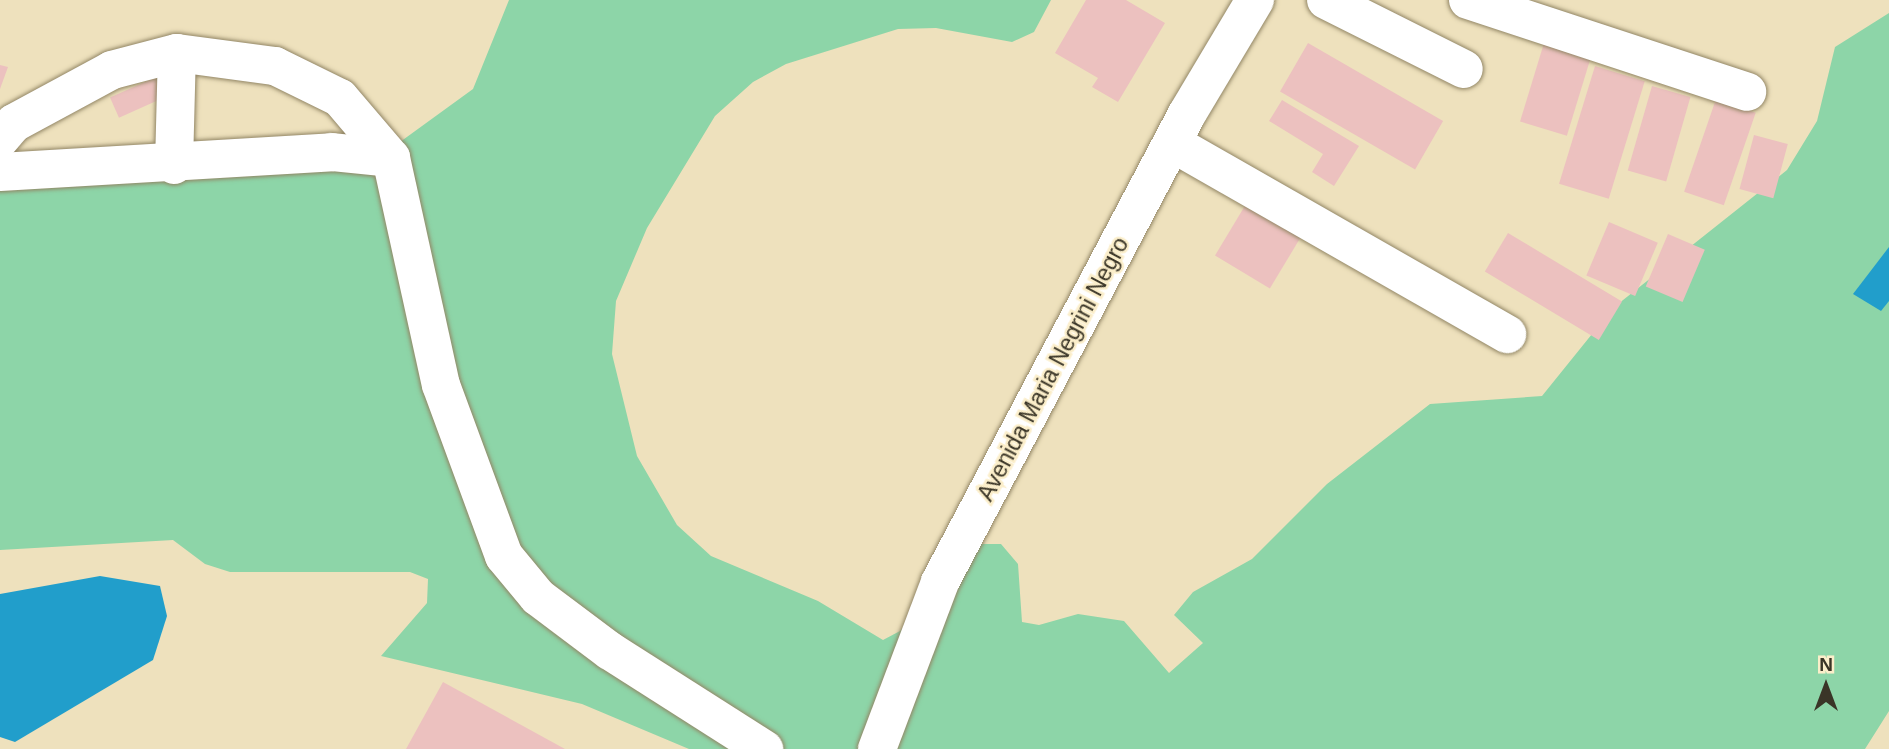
<!DOCTYPE html>
<html>
<head>
<meta charset="utf-8">
<style>
  body { margin:0 }
  #map { position:relative; width:1889px; height:749px; overflow:hidden; background:#eee1bd; font-family:Arial,sans-serif }
  div>[style] { position:absolute }
  .green>* { inset:0; background:#8dd5a8 }
  .water>* { inset:0; background:#219ecb }
  .building>* { inset:0; background:#ecc1bf; transform-origin:0 0 }
  .roads { filter:drop-shadow(0 0 2px #928665) drop-shadow(0 0 2px #928665) }
  .minor>* { height:38px; margin:-19px; padding:0 19px; transform-origin:19px; border-radius:19px; background:#fff }
  span { translate:-50% -50%; white-space:nowrap; text-align:center; line-height:1.15; -webkit-text-stroke:5px #fbeeca; paint-order:stroke }
  .street-label { font-size:23px; color:#3a3527 }
  .north { position:absolute; left:1791px; top:651px; width:70px; height:70px; -webkit-text-stroke:5px #fbeeca; paint-order:stroke; rotate:0deg; font-size:19px; font-weight:700; line-height:28px; text-align:center; color:#3a3527 }
  .north::after { content:''; display:block; margin:auto; width:24px; height:32px; background:#3a3527; clip-path:polygon(50% 0,100% 100%,50% 72%,0 100%) }
</style>
</head>
<body>
<div id="map">
  <div class="green">
    <i style="clip-path:polygon(509px 0,1051px 0,1034px 32px,1012px 42px,936px 28px,898px 29px,786px 64px,753px 82px,715px 116px,647px 228px,616px 301px,612px 354px,637px 456px,677px 525px,711px 556px,818px 601px,883px 640px,900px 631px,958px 555px,980px 544px,1001px 544px,1018px 564px,1022px 622px,1039px 625px,1078px 614px,1124px 621px,1169px 673px,1203px 643px,1174px 615px,1193px 592px,1252px 559px,1327px 484px,1430px 404px,1542px 396px,1613px 308px,1787px 170px,1817px 121px,1835px 47px,1889px 13px,1889px 711px,1865px 749px,689px 749px,582px 704px,381px 656px,427px 603px,428px 579px,410px 572px,230px 572px,205px 564px,173px 540px,0 550px,0 186px,400px 142px,473px 89px)"></i>
  </div>
  <div class="water">
    <i style="clip-path:polygon(1889px 247px,1889px 301px,1881px 311px,1853px 294px)"></i>
    <i style="clip-path:polygon(100px 576px,160px 586px,167px 616px,153px 660px,15px 742px,0 737px,0 594px)"></i>
  </div>
  <div class="building">
    <i style="clip-path:polygon(1086px 0,1126px 0,1165px 23px,1118px 102px,1092px 87px,1098px 78px,1055px 53px)"></i>
    <i style="left:1308px;top:43px;width:156px;height:56px;rotate:30deg"></i>
    <i style="left:1544px;top:43px;width:49px;height:82px;rotate:17deg"></i>
    <i style="clip-path:polygon(0 65px,8px 67px,0 89px)"></i>
    <i style="left:1595px;top:66px;width:52px;height:123px;rotate:17deg"></i>
    <i style="left:163px;top:74px;width:22px;height:58px;rotate:66deg"></i>
    <i style="left:1652px;top:86px;width:40px;height:88px;rotate:16deg"></i>
    <i style="left:1716px;top:99px;width:42px;height:98px;rotate:19deg"></i>
    <i style="clip-path:polygon(1282px 100px,1359px 146px,1334px 186px,1312px 172px,1323px 154px,1269px 121px)"></i>
    <i style="left:1754px;top:135px;width:35px;height:56px;rotate:15deg"></i>
    <i style="left:1249px;top:199px;width:64px;height:66px;rotate:31deg"></i>
    <i style="left:1609px;top:222px;width:53px;height:58px;rotate:23deg"></i>
    <i style="left:1508px;top:233px;width:133px;height:45px;rotate:31deg"></i>
    <i style="left:1668px;top:234px;width:40px;height:57px;rotate:23deg"></i>
    <i style="clip-path:polygon(443px 682px,565px 749px,406px 749px)"></i>
  </div>
  <div class="roads">
    <div class="minor">
      <i style="left:1326px;top:0;width:154px;rotate:26.6deg"></i>
      <i style="left:1468px;top:0;width:294px;rotate:18.2deg"></i>
      <i style="left:0;top:139px;width:21px;rotate:-49deg"></i>
      <i style="left:14px;top:123px;width:111px;rotate:-28.4deg"></i>
      <i style="left:112px;top:70px;width:67px;rotate:-14.7deg"></i>
      <i style="left:177px;top:53px;width:99px;rotate:7.6deg"></i>
      <i style="left:275px;top:66px;width:72px;rotate:26.2deg"></i>
      <i style="left:340px;top:98px;width:79px;rotate:49.6deg"></i>
      <i style="left:391px;top:158px;width:232px;rotate:77.6deg"></i>
      <i style="left:441px;top:385px;width:182px;rotate:69.8deg"></i>
      <i style="left:504px;top:556px;width:53px;rotate:50.3deg"></i>
      <i style="left:538px;top:597px;width:90px;rotate:36.9deg"></i>
      <i style="left:610px;top:651px;width:183px;rotate:32.5deg"></i>
      <i style="left:1172px;top:143px;width:386px;rotate:29.7deg"></i>
      <i style="left:174px;top:165px;width:112px;rotate:-88.5deg"></i>
      <i style="left:0;top:172px;width:333px;rotate:-3.4deg"></i>
      <i style="left:332px;top:152px;width:59px;rotate:5.8deg"></i>
      <i style="left:877px;top:749px;width:178px;rotate:-69.3deg"></i>
      <i style="left:940px;top:582px;width:529px;rotate:-62.18deg"></i>
      <i style="left:1187px;top:114px;width:133px;rotate:-59.2deg"></i>
    </div>
  </div>
  <div class="street-label">
    <span style="left:1053px;top:369px;rotate:-62deg">Avenida Maria Negrini Negro</span>
  </div>
  <div class="north">N</div>
</div>
</body>
</html>
